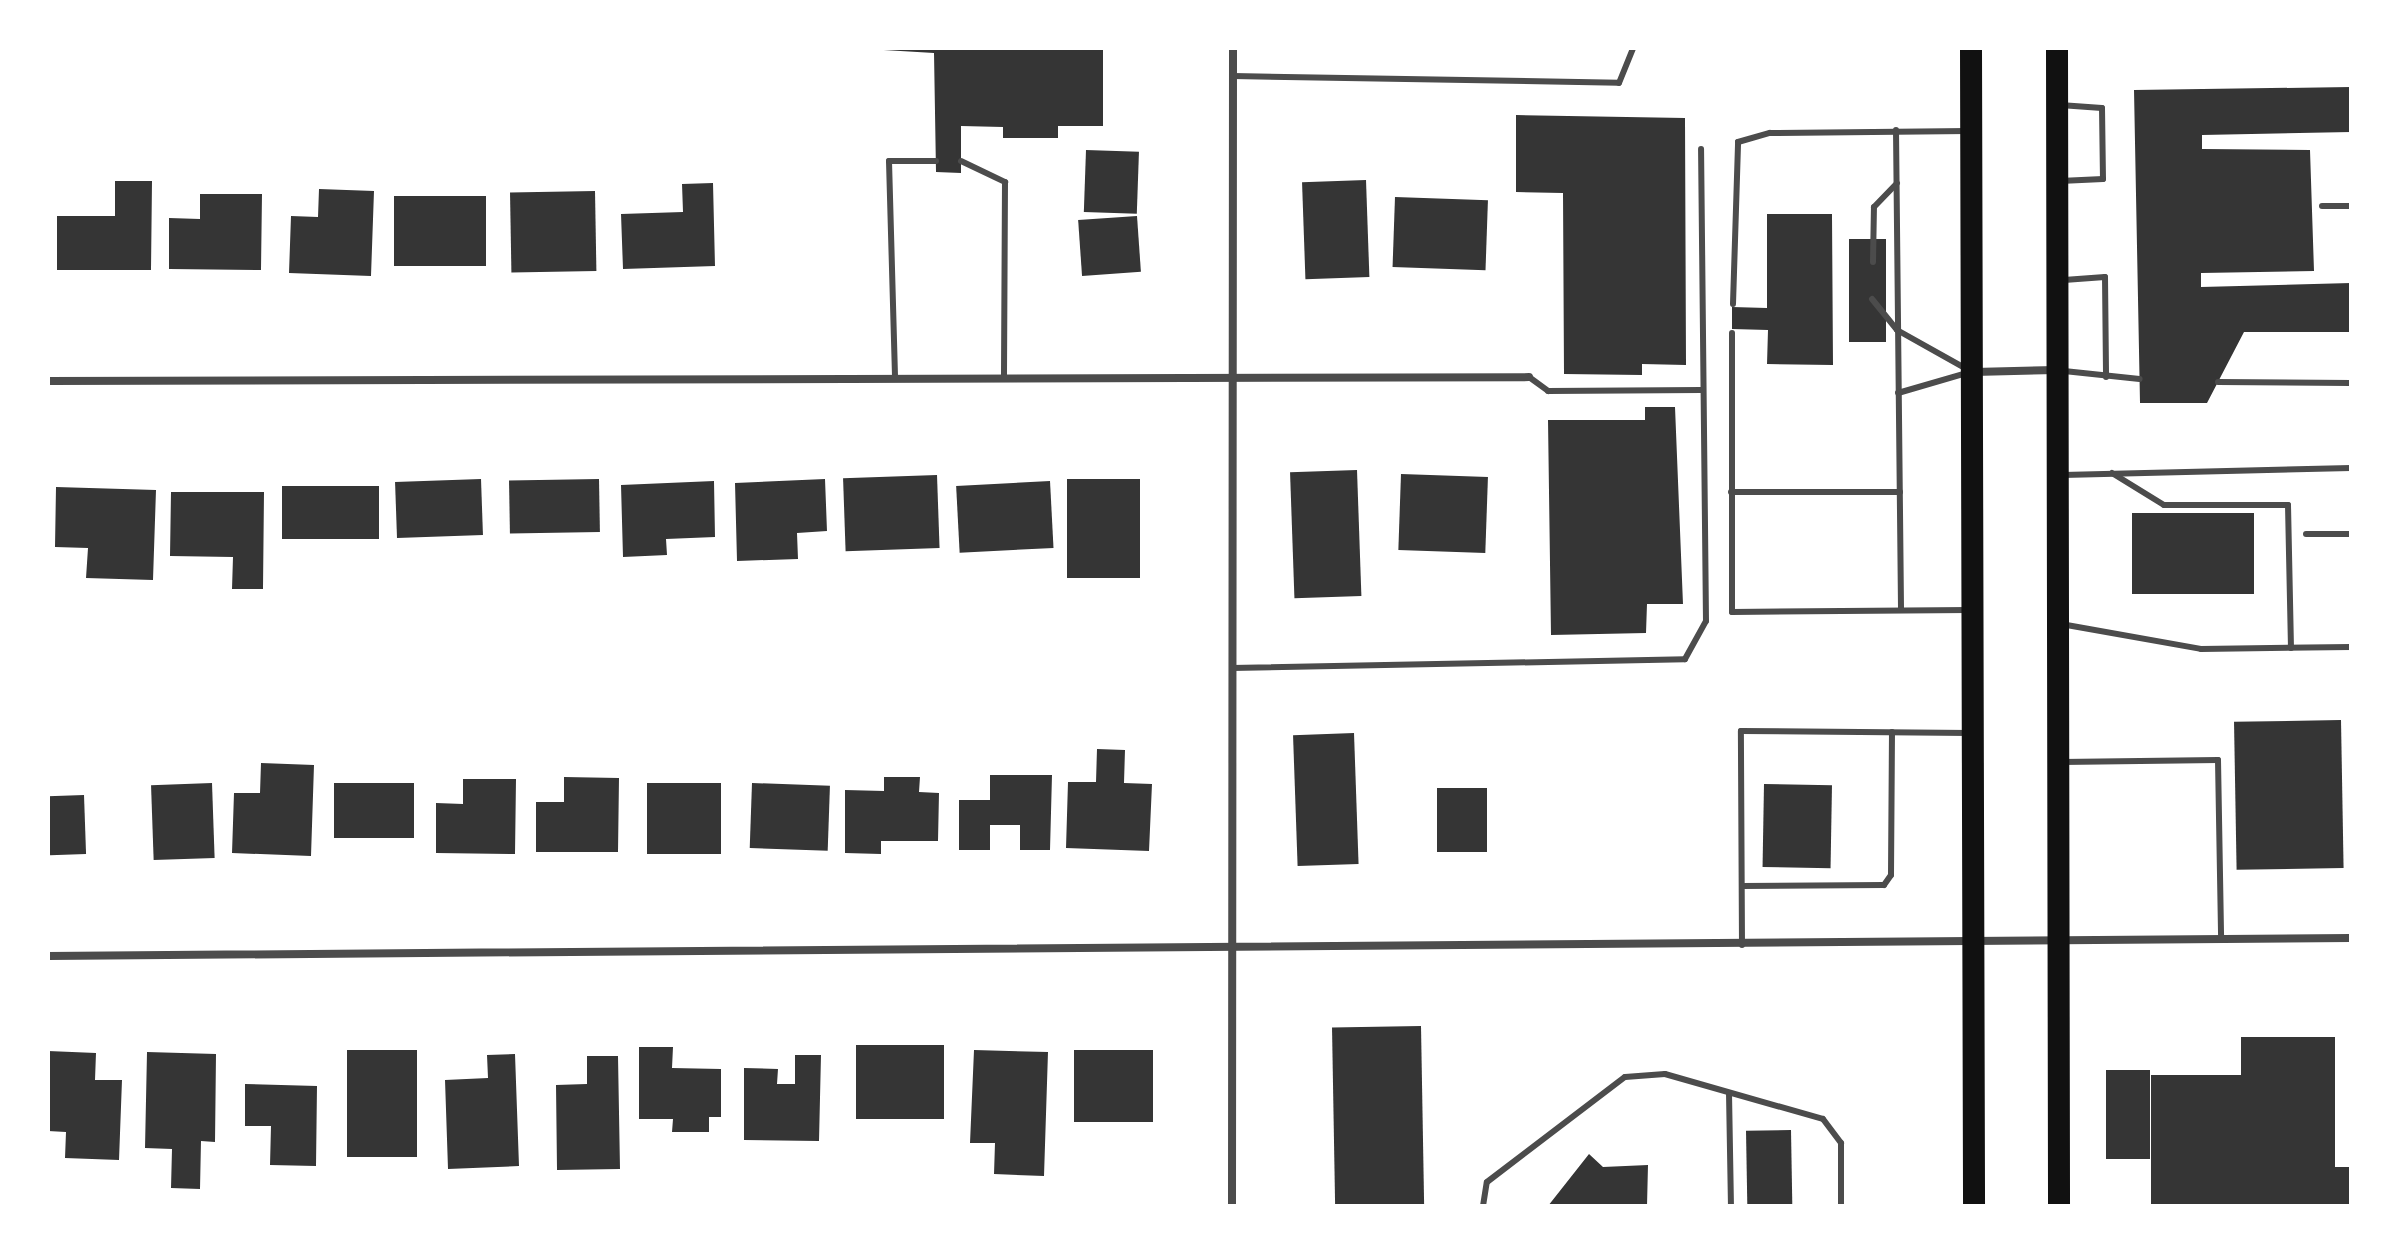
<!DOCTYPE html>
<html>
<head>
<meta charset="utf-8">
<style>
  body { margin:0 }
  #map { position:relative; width:2399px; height:1254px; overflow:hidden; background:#fff; font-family:"Space Grotesk",sans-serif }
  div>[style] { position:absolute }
  .building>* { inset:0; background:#353535; transform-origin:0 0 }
  .service>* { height:6px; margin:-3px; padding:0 3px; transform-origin:3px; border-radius:3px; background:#4c4c4c }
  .minor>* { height:8px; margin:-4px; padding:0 4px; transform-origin:4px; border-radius:4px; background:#4c4c4c }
  .trunk>* { height:22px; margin:-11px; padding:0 11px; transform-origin:11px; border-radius:11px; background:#111 }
  span { translate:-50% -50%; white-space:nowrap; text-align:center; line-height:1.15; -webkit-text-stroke:8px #fff; paint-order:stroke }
  .frame { position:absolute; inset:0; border:50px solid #fff; pointer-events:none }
</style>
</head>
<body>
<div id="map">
  <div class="building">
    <i style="clip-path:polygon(850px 48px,1103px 48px,1103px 126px,1058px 126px,1058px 138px,1003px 138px,1003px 127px,961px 126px,961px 173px,936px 172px,934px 53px)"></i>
    <i style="clip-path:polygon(2351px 87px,2351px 132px,2202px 135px,2202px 149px,2310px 150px,2314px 271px,2201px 273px,2201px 287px,2351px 283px,2351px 332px,2244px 332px,2207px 403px,2140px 403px,2134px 90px)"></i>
    <i style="clip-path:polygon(1516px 115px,1685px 118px,1686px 365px,1642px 364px,1642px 375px,1564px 374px,1563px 193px,1516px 192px)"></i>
    <i style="left:1086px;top:150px;width:53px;height:62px;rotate:2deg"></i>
    <i style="left:1366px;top:180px;width:97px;height:64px;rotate:88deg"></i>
    <i style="clip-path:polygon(115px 181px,152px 181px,151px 270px,57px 270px,57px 216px,115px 216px)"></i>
    <i style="clip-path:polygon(713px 183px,715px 266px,623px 269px,621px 214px,683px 212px,682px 184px)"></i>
    <i style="clip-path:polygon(319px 189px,374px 191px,371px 276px,289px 273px,291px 216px,318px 217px)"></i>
    <i style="left:595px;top:191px;width:80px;height:85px;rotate:89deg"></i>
    <i style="clip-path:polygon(200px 194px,262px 194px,261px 270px,169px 269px,169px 218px,200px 219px)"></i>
    <i style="left:486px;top:196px;width:70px;height:92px;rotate:90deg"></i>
    <i style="left:1395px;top:197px;width:93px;height:70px;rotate:2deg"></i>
    <i style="clip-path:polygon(1767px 214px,1832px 214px,1833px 365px,1767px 364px,1768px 330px,1732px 329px,1732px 307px,1767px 308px)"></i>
    <i style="left:1137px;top:216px;width:56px;height:59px;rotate:86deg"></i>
    <i style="left:1849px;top:239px;width:37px;height:103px"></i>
    <i style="clip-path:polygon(1645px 407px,1675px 407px,1683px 604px,1647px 604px,1646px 633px,1551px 635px,1548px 420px,1645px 420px)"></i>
    <i style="left:1357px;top:470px;width:126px;height:67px;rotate:88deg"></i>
    <i style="left:1401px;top:474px;width:87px;height:76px;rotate:2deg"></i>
    <i style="left:937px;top:475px;width:73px;height:94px;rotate:88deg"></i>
    <i style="left:481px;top:479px;width:56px;height:86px;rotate:88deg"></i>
    <i style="left:599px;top:479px;width:53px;height:90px;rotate:89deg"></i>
    <i style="clip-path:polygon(825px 479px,827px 531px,797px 533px,798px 559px,737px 561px,735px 483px)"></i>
    <i style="left:1067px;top:479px;width:73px;height:99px"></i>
    <i style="clip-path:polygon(714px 481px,715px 537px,666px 539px,667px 555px,623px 557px,621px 485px)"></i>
    <i style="left:1050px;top:481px;width:67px;height:94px;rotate:87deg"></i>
    <i style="left:379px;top:486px;width:53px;height:97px;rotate:90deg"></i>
    <i style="clip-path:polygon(56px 487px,156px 490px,153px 580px,86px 578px,88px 548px,55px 547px)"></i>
    <i style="clip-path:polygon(171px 492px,264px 492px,263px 589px,232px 589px,233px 557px,170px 556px)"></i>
    <i style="left:2132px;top:513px;width:122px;height:81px"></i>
    <i style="left:2341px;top:720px;width:148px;height:107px;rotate:89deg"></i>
    <i style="left:1354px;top:733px;width:131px;height:61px;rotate:88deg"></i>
    <i style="clip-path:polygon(1097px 749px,1125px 750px,1124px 783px,1152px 784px,1149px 851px,1066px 848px,1068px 782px,1096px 782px)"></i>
    <i style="clip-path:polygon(261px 763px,314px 765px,311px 856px,232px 853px,234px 793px,260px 793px)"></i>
    <i style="clip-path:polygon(990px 775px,1052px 775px,1050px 850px,1020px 850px,1020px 825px,990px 825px,990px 850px,959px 850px,959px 800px,990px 800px)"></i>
    <i style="clip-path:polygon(564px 777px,619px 778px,618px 852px,536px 852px,536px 802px,564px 802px)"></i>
    <i style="clip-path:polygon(884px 777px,920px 777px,919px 792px,939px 793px,938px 841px,881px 841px,881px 854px,845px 853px,845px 790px,884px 791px)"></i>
    <i style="clip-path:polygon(463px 779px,516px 779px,515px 854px,436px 853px,436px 803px,463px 804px)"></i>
    <i style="left:212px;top:783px;width:75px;height:61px;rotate:88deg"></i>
    <i style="left:334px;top:783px;width:80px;height:55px"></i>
    <i style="left:647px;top:783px;width:74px;height:71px"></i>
    <i style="left:752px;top:783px;width:78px;height:65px;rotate:2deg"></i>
    <i style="left:1764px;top:784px;width:68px;height:83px;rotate:1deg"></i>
    <i style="left:1437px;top:788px;width:50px;height:64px"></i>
    <i style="left:84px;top:795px;width:59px;height:36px;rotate:88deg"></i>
    <i style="left:1421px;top:1026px;width:180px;height:89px;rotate:89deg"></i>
    <i style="clip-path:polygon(2241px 1037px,2335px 1037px,2335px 1167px,2351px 1167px,2351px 1206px,2151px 1206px,2151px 1075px,2241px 1075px)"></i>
    <i style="left:944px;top:1045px;width:74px;height:88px;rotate:90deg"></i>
    <i style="clip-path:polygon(639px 1047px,673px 1047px,672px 1068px,721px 1069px,721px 1117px,709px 1117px,709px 1132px,672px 1132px,673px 1119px,639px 1119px)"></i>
    <i style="left:347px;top:1050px;width:70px;height:107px"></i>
    <i style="clip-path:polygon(974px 1050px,1048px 1052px,1044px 1176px,994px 1174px,995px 1143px,970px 1143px)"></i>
    <i style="left:1074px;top:1050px;width:79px;height:72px"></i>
    <i style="clip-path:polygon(48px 1051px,96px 1053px,95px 1080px,122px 1080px,119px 1160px,65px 1158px,66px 1132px,48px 1131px)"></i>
    <i style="clip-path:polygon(147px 1052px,216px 1054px,215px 1142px,201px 1141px,200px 1189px,171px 1188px,172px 1149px,145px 1148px)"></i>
    <i style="clip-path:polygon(515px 1054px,519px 1166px,448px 1169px,445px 1080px,488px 1078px,487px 1055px)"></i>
    <i style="clip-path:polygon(795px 1055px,821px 1055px,819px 1141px,744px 1140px,744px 1068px,778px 1069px,777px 1084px,795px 1084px)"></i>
    <i style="clip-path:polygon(587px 1056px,618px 1056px,620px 1169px,557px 1170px,556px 1085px,587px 1084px)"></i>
    <i style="left:2106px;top:1070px;width:44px;height:89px"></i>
    <i style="clip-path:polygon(245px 1084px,317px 1086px,316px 1166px,270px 1165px,271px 1126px,245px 1126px)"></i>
    <i style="left:1791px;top:1130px;width:76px;height:45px;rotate:89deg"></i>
    <i style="clip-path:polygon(1589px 1154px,1603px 1167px,1648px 1165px,1647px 1206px,1548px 1206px)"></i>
  </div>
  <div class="service">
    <i style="left:1233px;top:76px;width:386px;rotate:1deg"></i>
    <i style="left:1619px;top:83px;width:38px;rotate:-68deg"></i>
    <i style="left:2060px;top:105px;width:42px;rotate:4.1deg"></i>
    <i style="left:2102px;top:108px;width:71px;rotate:89.2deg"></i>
    <i style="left:2103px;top:179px;width:43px;rotate:177.3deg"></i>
    <i style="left:1896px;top:130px;width:480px;rotate:89.4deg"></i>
    <i style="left:961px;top:161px;width:49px;rotate:25.5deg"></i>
    <i style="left:1005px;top:182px;width:194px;rotate:90.3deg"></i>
    <i style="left:2322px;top:206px;width:29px"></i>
    <i style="left:1873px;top:262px;width:55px;rotate:-89deg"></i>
    <i style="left:1874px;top:207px;width:33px;rotate:-46deg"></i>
    <i style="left:2064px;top:280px;width:41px;rotate:-4.2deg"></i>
    <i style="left:2105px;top:277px;width:100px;rotate:89.4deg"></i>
    <i style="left:1872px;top:299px;width:40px;rotate:51deg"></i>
    <i style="left:1897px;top:330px;width:78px;rotate:29.2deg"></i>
    <i style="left:1733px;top:304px;width:162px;rotate:-88.2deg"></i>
    <i style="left:1738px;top:142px;width:33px;rotate:-16deg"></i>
    <i style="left:1770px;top:133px;width:198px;rotate:-0.6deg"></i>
    <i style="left:1732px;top:333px;width:279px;rotate:90deg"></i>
    <i style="left:1732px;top:612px;width:237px;rotate:-0.5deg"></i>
    <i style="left:2064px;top:371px;width:76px;rotate:6deg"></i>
    <i style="left:895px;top:376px;width:215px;rotate:-91.6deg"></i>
    <i style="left:889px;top:161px;width:47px"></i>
    <i style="left:1529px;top:377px;width:24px;rotate:36deg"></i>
    <i style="left:1548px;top:391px;width:153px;rotate:-0.4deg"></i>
    <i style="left:2218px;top:382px;width:133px;rotate:0.4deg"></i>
    <i style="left:1898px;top:393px;width:72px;rotate:-16.2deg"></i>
    <i style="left:2112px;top:473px;width:61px;rotate:31.6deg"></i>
    <i style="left:2164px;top:505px;width:124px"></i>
    <i style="left:2288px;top:505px;width:143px;rotate:88.8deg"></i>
    <i style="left:2063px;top:475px;width:288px;rotate:-1.4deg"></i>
    <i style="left:1731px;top:492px;width:169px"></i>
    <i style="left:2306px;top:534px;width:45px"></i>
    <i style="left:2061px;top:624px;width:142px;rotate:10.1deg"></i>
    <i style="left:2201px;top:649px;width:150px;rotate:-0.8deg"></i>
    <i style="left:1232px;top:668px;width:453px;rotate:-1.1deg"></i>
    <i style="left:1685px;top:659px;width:43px;rotate:-61.1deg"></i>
    <i style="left:1706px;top:621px;width:472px;rotate:-90.6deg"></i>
    <i style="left:2062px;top:762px;width:156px;rotate:-0.7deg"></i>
    <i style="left:2218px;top:760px;width:180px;rotate:89deg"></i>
    <i style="left:1742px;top:886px;width:142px;rotate:-0.4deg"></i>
    <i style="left:1884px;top:885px;width:12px;rotate:-55deg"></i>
    <i style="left:1891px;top:875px;width:143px;rotate:-89.6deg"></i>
    <i style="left:1742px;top:945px;width:214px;rotate:-90.3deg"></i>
    <i style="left:1741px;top:731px;width:228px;rotate:0.5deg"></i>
    <i style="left:1729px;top:1093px;width:113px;rotate:89deg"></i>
    <i style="left:1483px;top:1206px;width:24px;rotate:-81deg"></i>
    <i style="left:1487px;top:1182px;width:173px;rotate:-37.3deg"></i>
    <i style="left:1625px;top:1077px;width:40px;rotate:-4.3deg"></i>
    <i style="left:1665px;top:1074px;width:164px;rotate:15.9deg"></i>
    <i style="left:1823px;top:1119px;width:30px;rotate:53deg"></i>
    <i style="left:1841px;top:1143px;width:63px;rotate:90deg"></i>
  </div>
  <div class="minor">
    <i style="left:1974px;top:372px;width:82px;rotate:-1.4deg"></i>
    <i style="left:48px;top:381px;width:1481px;rotate:-0.15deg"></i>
    <i style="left:48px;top:956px;width:2303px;rotate:-0.45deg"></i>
    <i style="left:1232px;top:1206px;width:1158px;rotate:-89.95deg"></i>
  </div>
  <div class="trunk">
    <i style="left:1971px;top:48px;width:1158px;rotate:89.85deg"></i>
    <i style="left:2057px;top:48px;width:1158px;rotate:89.9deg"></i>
  </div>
  <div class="frame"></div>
</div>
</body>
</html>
